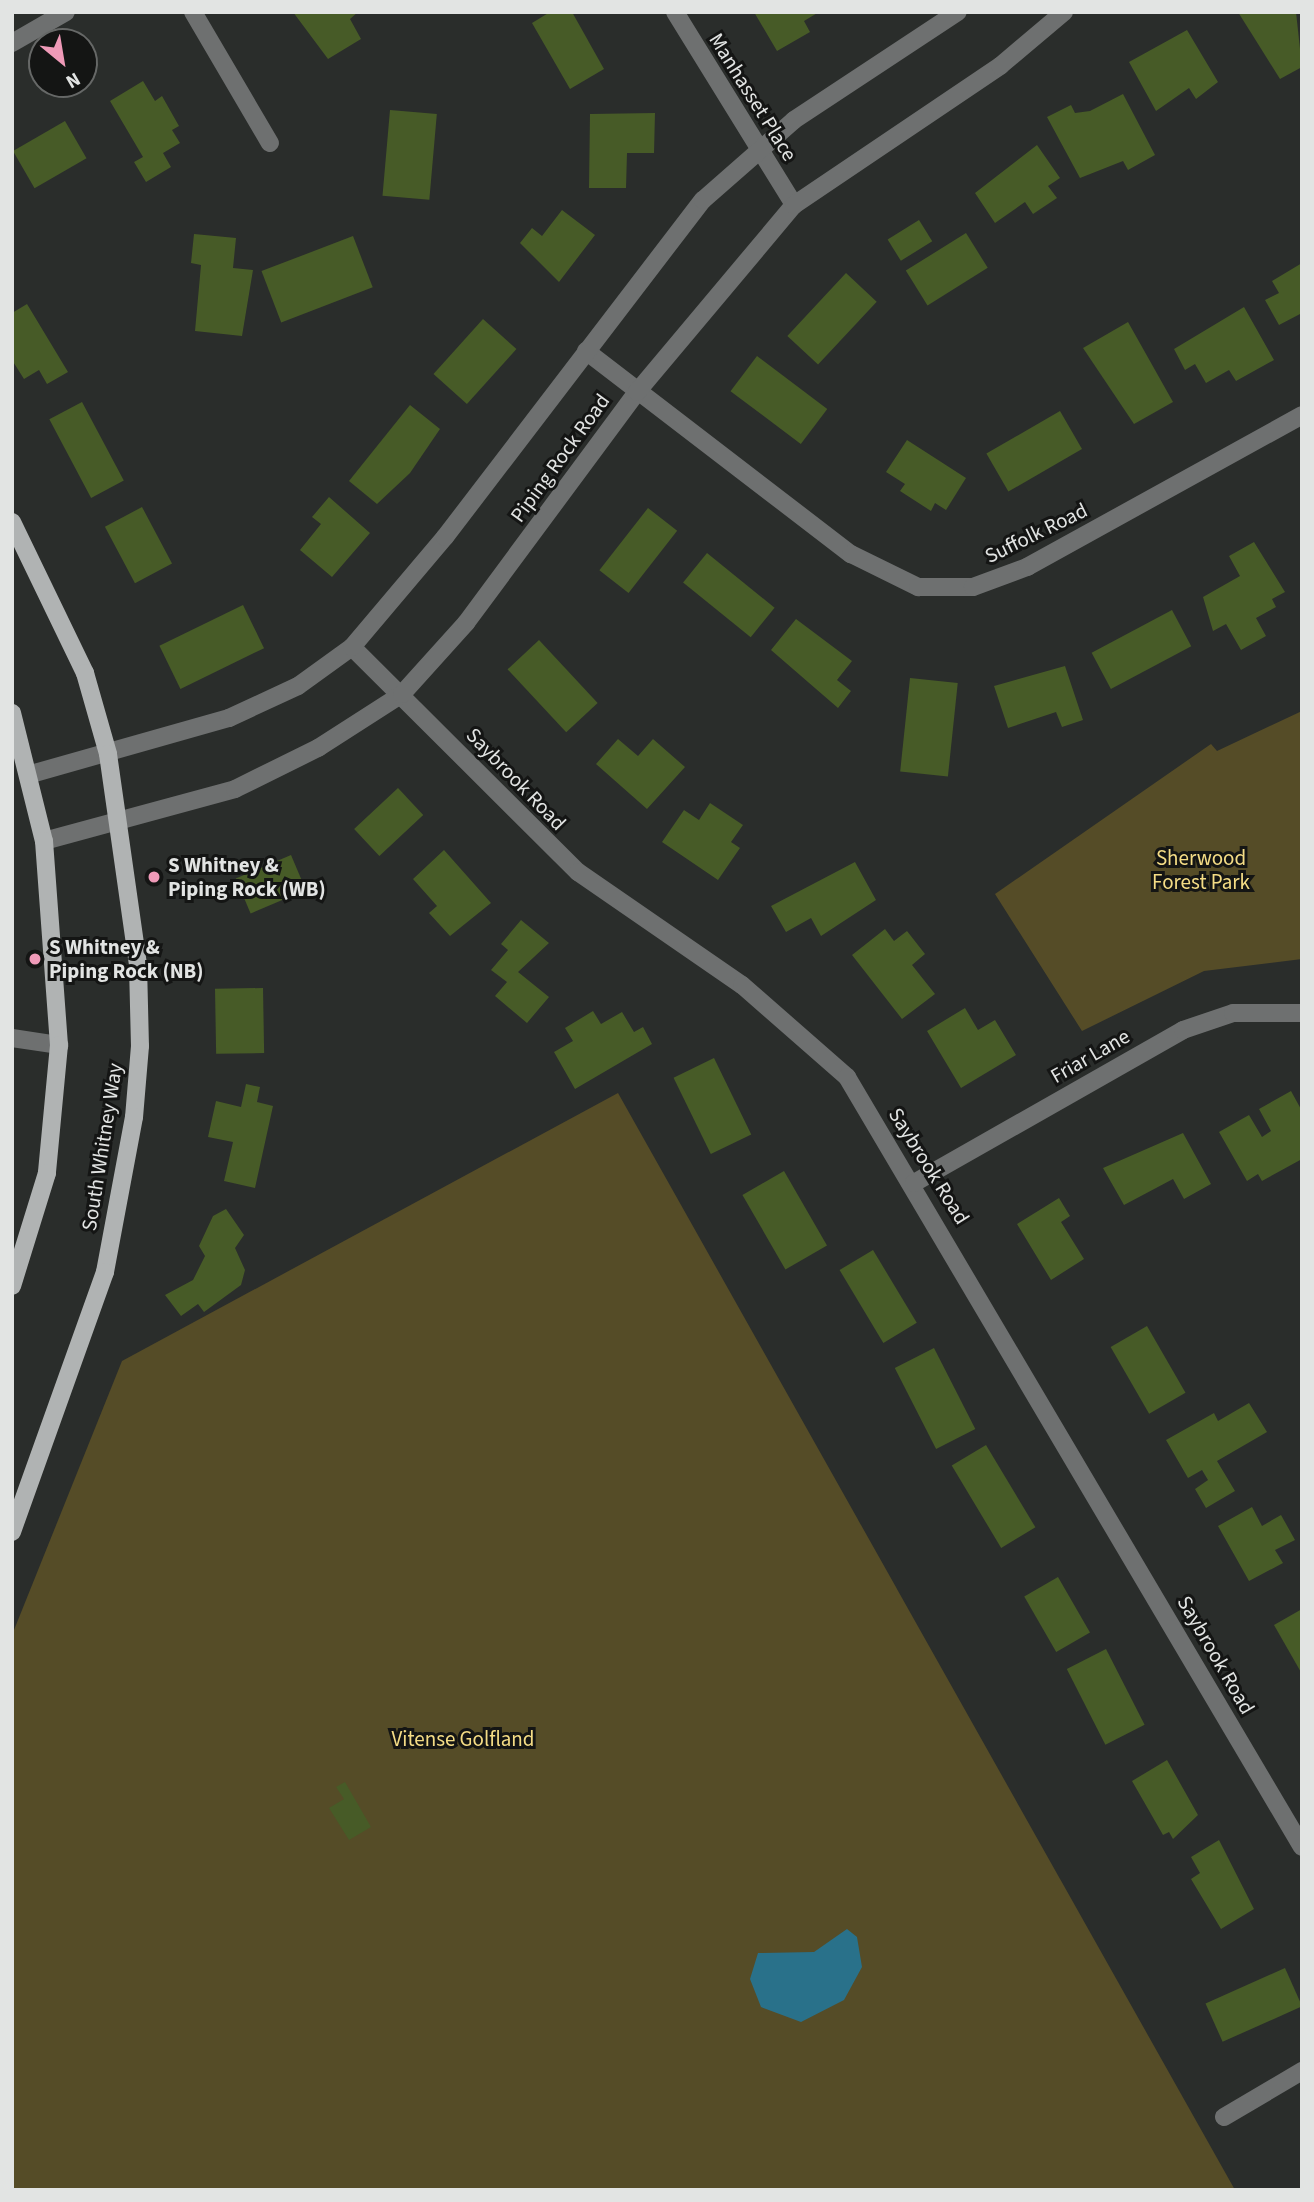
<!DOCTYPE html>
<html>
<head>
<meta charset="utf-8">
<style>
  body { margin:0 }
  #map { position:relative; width:1314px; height:2202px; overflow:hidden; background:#2a2d2b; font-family:"Source Sans 3",sans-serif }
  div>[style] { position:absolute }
  .green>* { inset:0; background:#554c27 }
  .water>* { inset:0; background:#29718a }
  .building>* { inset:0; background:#475b27; transform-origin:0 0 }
  .minor>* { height:18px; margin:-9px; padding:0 9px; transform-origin:9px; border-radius:9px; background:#6e7070 }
  .major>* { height:18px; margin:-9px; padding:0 9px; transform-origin:9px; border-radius:9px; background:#b0b3b3 }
  .dots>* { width:19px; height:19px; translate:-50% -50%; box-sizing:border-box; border:4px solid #141514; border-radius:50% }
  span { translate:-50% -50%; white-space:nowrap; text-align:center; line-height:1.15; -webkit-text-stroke:6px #141514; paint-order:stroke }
  .street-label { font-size:21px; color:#e2e4e3 }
  .park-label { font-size:21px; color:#f4dc85 }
  .poi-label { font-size:21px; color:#e2e4e3; font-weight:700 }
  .left { translate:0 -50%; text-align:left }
  .frame { position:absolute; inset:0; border:14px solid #e2e4e3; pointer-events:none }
  .north { position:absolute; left:28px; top:28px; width:70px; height:70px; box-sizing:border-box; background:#141514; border:2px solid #666867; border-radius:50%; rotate:150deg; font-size:19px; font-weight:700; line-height:28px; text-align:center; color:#e2e4e3 }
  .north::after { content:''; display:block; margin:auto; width:24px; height:32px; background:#ef9ab8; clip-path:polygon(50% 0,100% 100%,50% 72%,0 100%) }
</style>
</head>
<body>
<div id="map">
  <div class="green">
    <i style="clip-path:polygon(1302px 711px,1302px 959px,1204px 971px,1082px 1031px,995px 894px,1211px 744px,1217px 751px)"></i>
    <i style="clip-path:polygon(618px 1093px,1235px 2190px,12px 2190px,12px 1635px,122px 1361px)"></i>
  </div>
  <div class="water">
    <i style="clip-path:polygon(847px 1929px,857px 1937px,862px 1967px,844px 2000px,801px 2022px,761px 2007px,750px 1979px,758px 1953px,814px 1952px)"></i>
  </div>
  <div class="building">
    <i style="clip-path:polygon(293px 12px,358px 12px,350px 19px,361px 39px,328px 59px)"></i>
    <i style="clip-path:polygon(550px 12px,572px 12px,604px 69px,570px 89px,532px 23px)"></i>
    <i style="clip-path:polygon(754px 12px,819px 12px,804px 21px,810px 32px,777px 51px)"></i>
    <i style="clip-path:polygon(1238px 12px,1296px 12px,1302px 67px,1280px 79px)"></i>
    <i style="clip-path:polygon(1187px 30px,1218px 82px,1196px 99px,1189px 88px,1156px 111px,1129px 62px)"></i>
    <i style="clip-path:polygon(143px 81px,155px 101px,162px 96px,179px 126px,172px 130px,180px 143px,163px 153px,171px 167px,146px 182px,134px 162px,143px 157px,110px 101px)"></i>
    <i style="clip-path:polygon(1123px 94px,1155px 155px,1128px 170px,1123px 161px,1080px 178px,1047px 117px,1071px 105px,1075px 113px,1090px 111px)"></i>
    <i style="left:390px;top:110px;width:47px;height:86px;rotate:5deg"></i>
    <i style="clip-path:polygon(655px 113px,654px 153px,627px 153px,626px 188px,589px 188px,590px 114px)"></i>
    <i style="left:65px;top:121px;width:43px;height:60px;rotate:60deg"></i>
    <i style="clip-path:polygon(1037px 145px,1060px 178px,1048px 186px,1057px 198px,1033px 214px,1025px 202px,995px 223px,975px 193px)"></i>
    <i style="clip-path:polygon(562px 210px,595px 235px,559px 282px,520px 243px,532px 228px,542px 236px)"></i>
    <i style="left:919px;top:220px;width:25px;height:37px;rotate:58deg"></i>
    <i style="left:966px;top:233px;width:41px;height:71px;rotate:58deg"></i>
    <i style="clip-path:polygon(194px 234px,236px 238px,233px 268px,253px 270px,242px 336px,195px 331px,201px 265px,191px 263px)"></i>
    <i style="left:353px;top:236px;width:55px;height:98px;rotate:69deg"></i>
    <i style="clip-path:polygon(1302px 263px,1302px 313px,1279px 325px,1265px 300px,1279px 293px,1272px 281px)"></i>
    <i style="left:846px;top:273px;width:42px;height:86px;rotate:43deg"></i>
    <i style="clip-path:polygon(27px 304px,68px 372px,47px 384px,39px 370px,24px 379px,12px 360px,12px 313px)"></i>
    <i style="clip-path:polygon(1244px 307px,1274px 360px,1236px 381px,1229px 370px,1206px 383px,1195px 364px,1185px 370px,1174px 349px)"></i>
    <i style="left:483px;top:319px;width:45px;height:74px;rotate:42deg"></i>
    <i style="clip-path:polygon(1128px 322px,1173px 402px,1134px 424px,1083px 348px)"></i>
    <i style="left:757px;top:356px;width:88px;height:44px;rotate:37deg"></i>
    <i style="left:82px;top:402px;width:89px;height:37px;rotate:62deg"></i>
    <i style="clip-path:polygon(410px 405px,440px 429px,410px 473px,377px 504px,349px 481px)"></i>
    <i style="left:1060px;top:411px;width:44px;height:85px;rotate:60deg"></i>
    <i style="clip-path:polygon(907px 440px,966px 478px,946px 510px,935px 503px,931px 511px,900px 491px,905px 484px,886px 472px)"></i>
    <i style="clip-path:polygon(329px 497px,370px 533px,332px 577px,300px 550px,321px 524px,312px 517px)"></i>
    <i style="left:142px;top:507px;width:64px;height:42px;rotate:62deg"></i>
    <i style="left:648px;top:508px;width:37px;height:79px;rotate:38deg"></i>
    <i style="clip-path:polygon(1254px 542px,1285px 592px,1272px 599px,1276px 607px,1256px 618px,1266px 636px,1241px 650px,1226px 624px,1213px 631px,1203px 597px,1240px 576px,1229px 556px)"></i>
    <i style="left:707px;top:553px;width:87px;height:38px;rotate:39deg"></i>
    <i style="left:243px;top:605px;width:48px;height:93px;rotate:64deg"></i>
    <i style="left:1172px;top:610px;width:41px;height:91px;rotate:62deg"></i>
    <i style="clip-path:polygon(796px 619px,852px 661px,837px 680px,851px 691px,838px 708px,771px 650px)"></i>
    <i style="left:539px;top:640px;width:86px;height:43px;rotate:47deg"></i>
    <i style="clip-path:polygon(1065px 666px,1083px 720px,1062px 727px,1056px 712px,1008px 728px,994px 686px)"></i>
    <i style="left:910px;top:678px;width:48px;height:94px;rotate:6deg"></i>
    <i style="clip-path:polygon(618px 739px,638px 756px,653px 739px,685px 767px,647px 809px,596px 764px)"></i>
    <i style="left:398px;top:788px;width:37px;height:60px;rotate:47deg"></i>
    <i style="clip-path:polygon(710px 803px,743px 825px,731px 842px,740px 848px,718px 880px,662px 842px,684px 810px,699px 820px)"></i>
    <i style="clip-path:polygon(444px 850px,491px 903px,450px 936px,429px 913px,437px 906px,413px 879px)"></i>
    <i style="left:291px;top:855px;width:38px;height:60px;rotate:67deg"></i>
    <i style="clip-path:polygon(855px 862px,876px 900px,821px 936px,811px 918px,786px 932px,771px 906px)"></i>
    <i style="clip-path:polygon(521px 920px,549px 943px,518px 972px,549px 997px,527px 1023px,495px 996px,507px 982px,491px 970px,508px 950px,501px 944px)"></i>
    <i style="clip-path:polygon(885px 929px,894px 941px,907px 931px,925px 954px,912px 965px,935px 994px,902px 1019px,852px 955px)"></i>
    <i style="left:263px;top:988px;width:65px;height:48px;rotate:89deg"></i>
    <i style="clip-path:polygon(965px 1008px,978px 1030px,995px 1020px,1016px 1055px,961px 1088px,927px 1031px)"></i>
    <i style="clip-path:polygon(593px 1011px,601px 1024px,622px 1012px,634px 1032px,643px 1027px,652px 1044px,575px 1089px,554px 1052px,573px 1041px,565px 1028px)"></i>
    <i style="left:714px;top:1058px;width:85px;height:45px;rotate:64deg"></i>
    <i style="clip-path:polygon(246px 1084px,260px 1087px,257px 1102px,273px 1106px,255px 1188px,224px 1181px,233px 1142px,208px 1137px,216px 1101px,241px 1107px)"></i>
    <i style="clip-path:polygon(1291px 1091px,1302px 1111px,1302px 1159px,1262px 1181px,1258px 1174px,1247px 1181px,1219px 1132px,1249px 1115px,1262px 1137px,1271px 1131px,1259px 1109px)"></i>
    <i style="clip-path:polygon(1183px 1133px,1211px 1184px,1184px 1199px,1173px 1179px,1124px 1205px,1103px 1168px)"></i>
    <i style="left:784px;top:1171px;width:86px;height:48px;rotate:60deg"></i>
    <i style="clip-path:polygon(1059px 1198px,1070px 1216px,1061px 1222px,1084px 1259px,1051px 1280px,1017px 1224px)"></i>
    <i style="clip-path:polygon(226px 1209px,244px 1235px,235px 1248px,245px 1270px,241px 1285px,204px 1312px,198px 1304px,181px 1316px,165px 1295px,193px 1280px,205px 1256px,199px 1246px,213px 1216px)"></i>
    <i style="left:873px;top:1250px;width:85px;height:39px;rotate:59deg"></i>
    <i style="left:1147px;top:1326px;width:77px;height:42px;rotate:60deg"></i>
    <i style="left:934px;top:1348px;width:91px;height:44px;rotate:63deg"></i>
    <i style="clip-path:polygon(1249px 1403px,1267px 1432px,1217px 1461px,1235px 1491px,1206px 1508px,1195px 1489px,1208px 1480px,1202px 1470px,1188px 1478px,1166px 1440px,1214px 1413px,1218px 1421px)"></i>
    <i style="left:986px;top:1445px;width:96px;height:40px;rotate:59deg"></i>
    <i style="clip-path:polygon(1252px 1507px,1262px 1526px,1281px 1515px,1295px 1540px,1275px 1550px,1283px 1563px,1249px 1581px,1218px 1526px)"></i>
    <i style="left:1058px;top:1577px;width:64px;height:39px;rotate:60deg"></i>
    <i style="clip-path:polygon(1302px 1609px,1302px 1674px,1274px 1625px)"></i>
    <i style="left:1106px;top:1649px;width:85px;height:44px;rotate:63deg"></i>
    <i style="clip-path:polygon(1167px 1760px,1198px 1815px,1173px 1839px,1169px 1832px,1163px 1835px,1132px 1781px)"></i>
    <i style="clip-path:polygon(345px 1782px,371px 1827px,349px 1840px,329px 1808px,344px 1799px,336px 1787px)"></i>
    <i style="clip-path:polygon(1219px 1840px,1254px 1909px,1221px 1929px,1191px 1879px,1200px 1873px,1191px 1857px)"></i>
    <i style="left:1285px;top:1968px;width:42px;height:87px;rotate:66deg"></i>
  </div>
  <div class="minor">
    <i style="left:193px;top:12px;width:152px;rotate:59.6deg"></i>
    <i style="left:675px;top:12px;width:227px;rotate:58.3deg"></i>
    <i style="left:12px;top:43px;width:62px;rotate:-29.9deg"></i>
    <i style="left:586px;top:351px;width:334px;rotate:37.5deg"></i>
    <i style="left:851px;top:554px;width:75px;rotate:26.2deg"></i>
    <i style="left:918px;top:587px;width:55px"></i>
    <i style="left:973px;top:587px;width:58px;rotate:-20.3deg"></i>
    <i style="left:1027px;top:567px;width:314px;rotate:-28.9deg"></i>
    <i style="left:352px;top:647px;width:319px;rotate:44.9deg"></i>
    <i style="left:578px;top:872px;width:199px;rotate:34.6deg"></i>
    <i style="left:742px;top:985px;width:140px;rotate:41.2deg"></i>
    <i style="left:847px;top:1077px;width:894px;rotate:59.42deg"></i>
    <i style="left:31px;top:774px;width:206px;rotate:-15.8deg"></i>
    <i style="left:229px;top:718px;width:76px;rotate:-24.9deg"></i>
    <i style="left:298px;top:686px;width:67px;rotate:-35.8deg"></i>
    <i style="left:352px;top:647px;width:144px;rotate:-49.8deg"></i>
    <i style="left:445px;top:537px;width:424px;rotate:-52.6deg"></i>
    <i style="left:703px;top:200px;width:121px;rotate:-41.3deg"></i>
    <i style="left:794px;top:120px;width:196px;rotate:-33.4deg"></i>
    <i style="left:44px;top:841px;width:198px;rotate:-15.2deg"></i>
    <i style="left:235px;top:789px;width:93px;rotate:-26.3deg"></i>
    <i style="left:318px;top:748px;width:100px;rotate:-32.7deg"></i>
    <i style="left:402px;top:694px;width:96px;rotate:-48deg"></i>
    <i style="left:466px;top:623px;width:287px;rotate:-53.5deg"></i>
    <i style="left:637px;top:392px;width:244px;rotate:-50deg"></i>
    <i style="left:794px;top:205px;width:249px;rotate:-34deg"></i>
    <i style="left:1000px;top:66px;width:84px;rotate:-40.2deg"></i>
    <i style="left:12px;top:1038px;width:48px;rotate:8.5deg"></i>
    <i style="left:914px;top:1183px;width:309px;rotate:-29.6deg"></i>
    <i style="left:1183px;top:1030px;width:53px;rotate:-18.8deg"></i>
    <i style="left:1233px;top:1013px;width:69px"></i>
    <i style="left:1224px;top:2117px;width:91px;rotate:-30.5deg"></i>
  </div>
  <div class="major">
    <i style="left:12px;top:522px;width:168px;rotate:64.2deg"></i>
    <i style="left:85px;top:673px;width:84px;rotate:74.1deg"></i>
    <i style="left:108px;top:754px;width:213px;rotate:81.9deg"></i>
    <i style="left:138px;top:965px;width:81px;rotate:88.6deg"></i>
    <i style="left:140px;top:1046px;width:71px;rotate:94.8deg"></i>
    <i style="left:134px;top:1117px;width:158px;rotate:100.6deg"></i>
    <i style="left:105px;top:1272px;width:276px;rotate:109.7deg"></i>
    <i style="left:12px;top:713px;width:132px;rotate:76deg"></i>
    <i style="left:44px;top:841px;width:205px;rotate:85.8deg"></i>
    <i style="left:59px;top:1045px;width:129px;rotate:95.4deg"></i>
    <i style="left:47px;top:1173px;width:118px;rotate:107.2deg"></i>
  </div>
  <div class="dots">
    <i style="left:154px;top:877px;background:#ef9ab8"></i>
    <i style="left:35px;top:959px;background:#ef9ab8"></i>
  </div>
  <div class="street-label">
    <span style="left:753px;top:97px;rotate:58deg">Manhasset Place</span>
    <span style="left:560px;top:458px;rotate:-54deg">Piping Rock Road</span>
    <span style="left:1036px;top:533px;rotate:-26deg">Suffolk Road</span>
    <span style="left:516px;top:779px;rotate:46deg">Saybrook Road</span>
    <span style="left:1090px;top:1056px;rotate:-30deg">Friar Lane</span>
    <span style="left:102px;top:1147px;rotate:-81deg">South Whitney Way</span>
    <span style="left:929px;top:1166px;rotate:58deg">Saybrook Road</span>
    <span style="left:1216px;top:1655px;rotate:60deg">Saybrook Road</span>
  </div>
  <div class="park-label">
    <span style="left:1201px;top:870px">Sherwood<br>Forest Park</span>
    <span style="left:463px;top:1739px">Vitense Golfland</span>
  </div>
  <div class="poi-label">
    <span class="left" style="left:168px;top:877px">S Whitney &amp;<br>Piping Rock (WB)</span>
    <span class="left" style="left:49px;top:959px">S Whitney &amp;<br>Piping Rock (NB)</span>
  </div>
  <div class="frame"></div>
  <div class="north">N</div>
</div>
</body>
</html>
